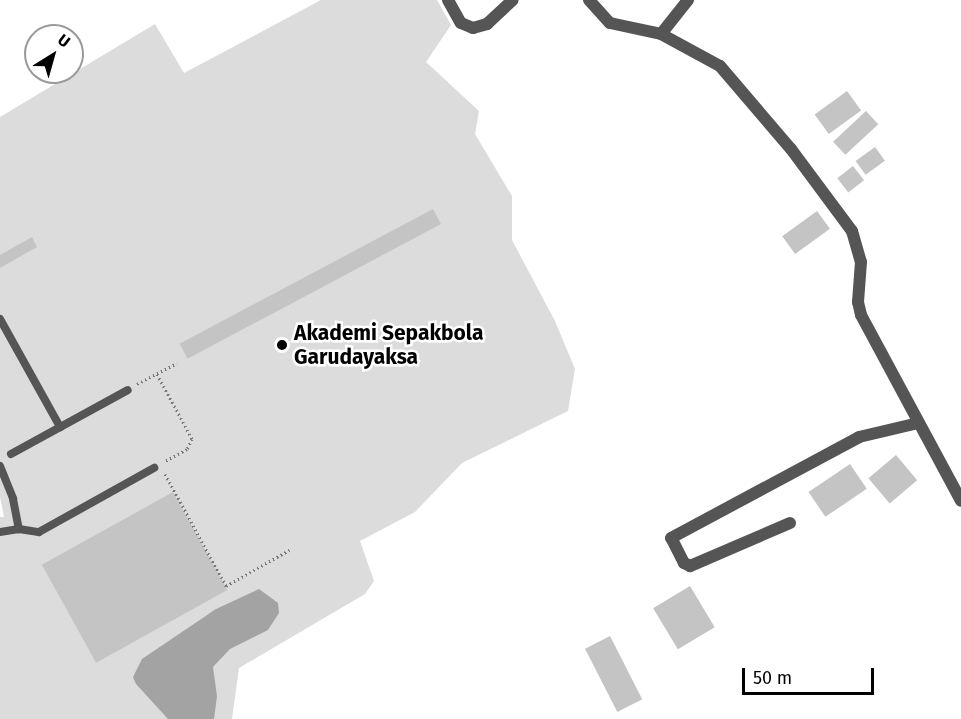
<!DOCTYPE html>
<html>
<head>
<meta charset="utf-8">
<style>
  body { margin:0 }
  #map { position:relative; width:961px; height:719px; overflow:hidden; background:#fff; font-family:"Fira Sans",sans-serif }
  div>[style] { position:absolute }
  .green>* { inset:0; background:#dcdcdc }
  .water>* { inset:0; background:#a3a3a3 }
  .building>* { inset:0; background:#c4c4c4; transform-origin:0 0 }
  .path>* { height:3px; margin-top:-1.5px; transform-origin:0; background:repeating-linear-gradient(90deg,#777 0 1.5px,transparent 0 4.5px) }
  .service>* { height:8px; margin:-4px; padding:0 4px; transform-origin:4px; border-radius:4px; background:#555 }
  .minor>* { height:12px; margin:-6px; padding:0 6px; transform-origin:6px; border-radius:6px; background:#555 }
  .dots>* { width:16px; height:16px; translate:-50% -50%; box-sizing:border-box; border:3px solid #fff; border-radius:50% }
  span { translate:-50% -50%; white-space:nowrap; text-align:center; line-height:1.15; -webkit-text-stroke:5px #fff; paint-order:stroke }
  .poi-label { font-size:21px; color:#000; font-weight:700 }
  .left { translate:0 -50%; text-align:left }
  .north { position:absolute; left:24px; top:24px; width:60px; height:60px; box-sizing:border-box; background:#fff; border:2px solid #999; border-radius:50%; rotate:37deg; font-size:16px; font-weight:700; line-height:24px; text-align:center; color:#000 }
  .north::after { content:''; display:block; margin:auto; width:21px; height:27px; background:#000; clip-path:polygon(50% 0,100% 100%,50% 72%,0 100%) }
  .scale { position:absolute; left:742px; top:668px; width:132px; height:27px; box-sizing:border-box; border:3px solid #000; border-top:0; padding-left:8px; font-size:18px; line-height:21px; white-space:nowrap; color:#000; -webkit-text-stroke:4px #fff; paint-order:stroke }
</style>
</head>
<body>
<div id="map">
  <div class="green">
    <i style="clip-path:polygon(321px 0,437px 0,451px 25px,426px 62px,479px 111px,475px 134px,512px 196px,512px 240px,555px 321px,575px 369px,568px 411px,462px 463px,415px 512px,360px 541px,374px 581px,365px 594px,239px 668px,232px 719px,0 719px,0 517px,4px 517px,0 497px,0 117px,155px 24px,184px 73px)"></i>
  </div>
  <div class="water">
    <i style="clip-path:polygon(259px 589px,278px 603px,279px 613px,268px 630px,230px 649px,213px 667px,217px 696px,214px 719px,168px 719px,136px 684px,133px 677px,142px 659px,216px 609px)"></i>
  </div>
  <div class="building">
    <i style="left:847px;top:91px;width:24px;height:40px;rotate:54deg"></i>
    <i style="left:866px;top:111px;width:18px;height:45px;rotate:47deg"></i>
    <i style="left:875px;top:147px;width:17px;height:24px;rotate:54deg"></i>
    <i style="left:853px;top:166px;width:18px;height:20px;rotate:52deg"></i>
    <i style="left:433px;top:209px;width:17px;height:287px;rotate:62deg"></i>
    <i style="left:817px;top:211px;width:22px;height:43px;rotate:54deg"></i>
    <i style="clip-path:polygon(32px 237px,37px 247px,0 268px,0 255px)"></i>
    <i style="left:896px;top:455px;width:33px;height:36px;rotate:50deg"></i>
    <i style="left:850px;top:464px;width:30px;height:50px;rotate:56deg"></i>
    <i style="left:173px;top:492px;width:112px;height:150px;rotate:61deg"></i>
    <i style="left:690px;top:586px;width:48px;height:43px;rotate:59deg"></i>
    <i style="left:610px;top:636px;width:71px;height:28px;rotate:63deg"></i>
  </div>
  <div class="path">
    <i style="left:157px;top:374px;width:74px;rotate:61.7deg"></i>
    <i style="left:192px;top:439px;width:11px;rotate:117deg"></i>
    <i style="left:187px;top:449px;width:26px;rotate:151deg"></i>
    <i style="left:137px;top:384px;width:45px;rotate:-27.7deg"></i>
    <i style="left:165px;top:474px;width:128px;rotate:61.4deg"></i>
    <i style="left:226px;top:586px;width:73px;rotate:-29.7deg"></i>
  </div>
  <div class="service">
    <i style="left:0;top:319px;width:124px;rotate:60.9deg"></i>
    <i style="left:11px;top:454px;width:133px;rotate:-28.7deg"></i>
    <i style="left:0;top:466px;width:35px;rotate:68deg"></i>
    <i style="left:13px;top:499px;width:31px;rotate:79deg"></i>
    <i style="left:19px;top:529px;width:20px;rotate:9deg"></i>
    <i style="left:39px;top:532px;width:132px;rotate:-29.1deg"></i>
    <i style="left:0;top:532px;width:19px;rotate:-9deg"></i>
  </div>
  <div class="minor">
    <i style="left:448px;top:0;width:26px;rotate:61deg"></i>
    <i style="left:461px;top:23px;width:13px;rotate:23deg"></i>
    <i style="left:473px;top:28px;width:15px;rotate:-16deg"></i>
    <i style="left:487px;top:24px;width:35px;rotate:-43deg"></i>
    <i style="left:589px;top:0;width:31px;rotate:48deg"></i>
    <i style="left:610px;top:23px;width:52px;rotate:12.2deg"></i>
    <i style="left:688px;top:0;width:43px;rotate:128.5deg"></i>
    <i style="left:661px;top:34px;width:67px;rotate:28.5deg"></i>
    <i style="left:720px;top:66px;width:109px;rotate:49.5deg"></i>
    <i style="left:791px;top:149px;width:102px;rotate:53.4deg"></i>
    <i style="left:852px;top:231px;width:32px;rotate:74deg"></i>
    <i style="left:861px;top:262px;width:40px;rotate:94.3deg"></i>
    <i style="left:858px;top:302px;width:13px;rotate:77deg"></i>
    <i style="left:861px;top:315px;width:211px;rotate:61.7deg"></i>
    <i style="left:790px;top:523px;width:109px;rotate:156.7deg"></i>
    <i style="left:690px;top:566px;width:7px;rotate:-153deg"></i>
    <i style="left:684px;top:563px;width:28px;rotate:-117deg"></i>
    <i style="left:671px;top:538px;width:213px;rotate:-28.2deg"></i>
    <i style="left:859px;top:437px;width:61px;rotate:-13.3deg"></i>
  </div>
  <div class="dots">
    <i style="left:282px;top:345px;background:#000"></i>
  </div>
  <div class="poi-label">
    <span class="left" style="left:294px;top:345px">Akademi Sepakbola<br>Garudayaksa</span>
  </div>
  <div class="north">U</div>
  <div class="scale">50 m</div>
</div>
</body>
</html>
